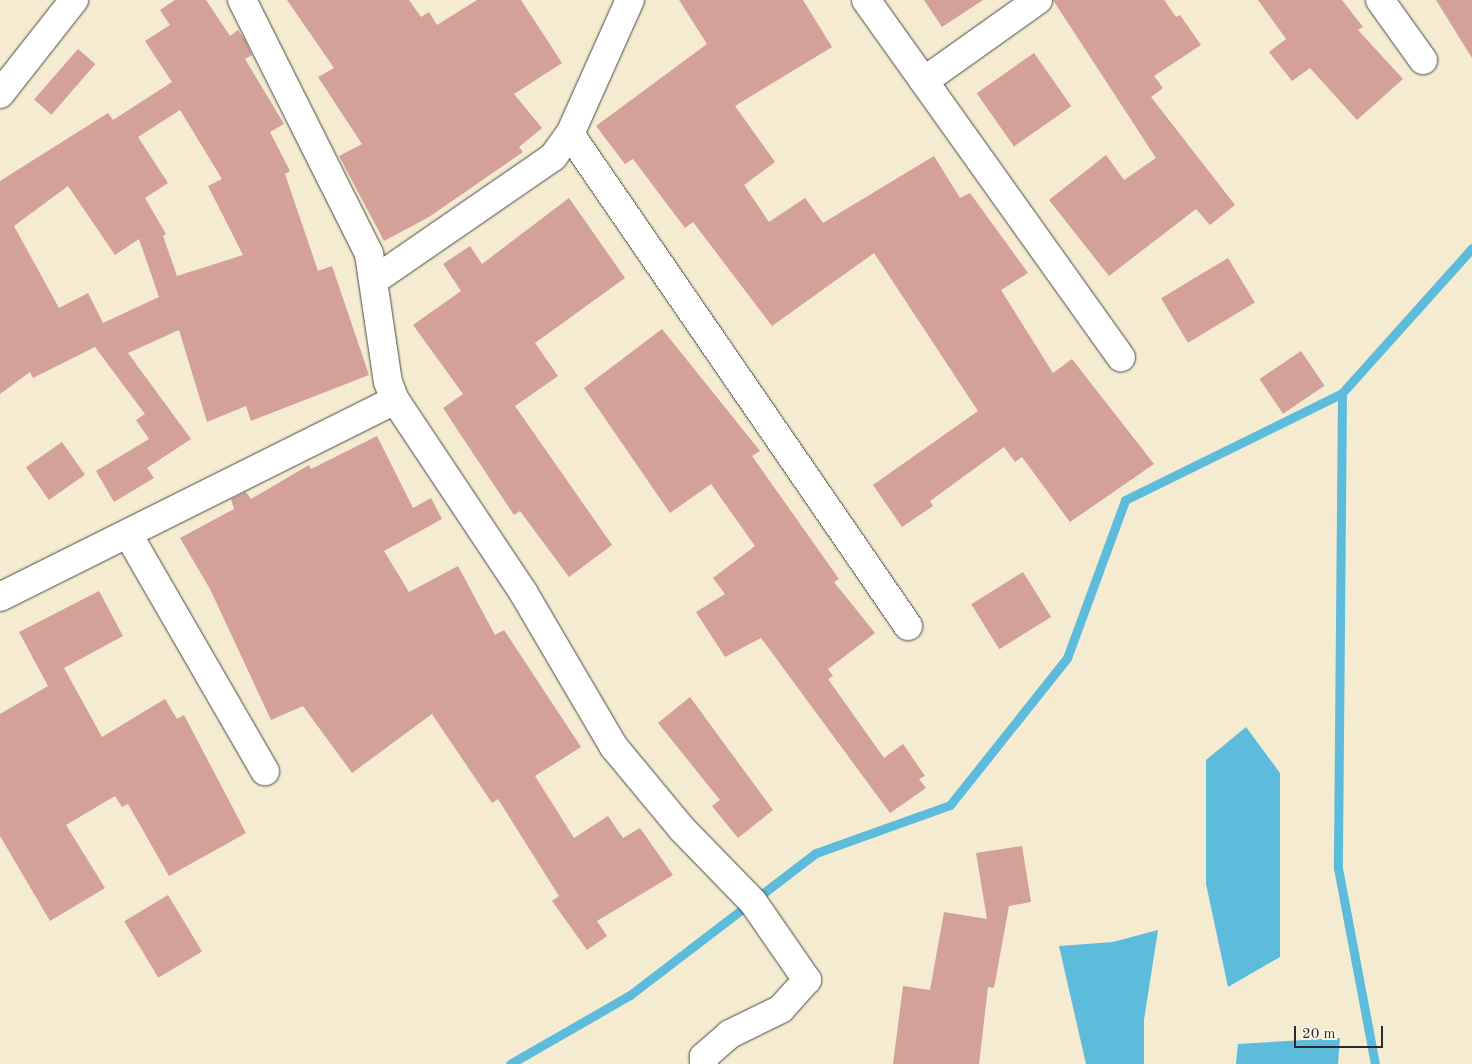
<!DOCTYPE html>
<html>
<head>
<meta charset="utf-8">
<style>
  body { margin:0 }
  #map { position:relative; width:1472px; height:1064px; overflow:hidden; background:#f4ebd1; font-family:"Old Standard TT",serif }
  div>[style] { position:absolute }
  .water>* { inset:0; background:#5dbbdc }
  .stream>* { height:9px; margin:-4.5px; padding:0 4.5px; transform-origin:4.5px; border-radius:4.5px; background:#5dbbdc }
  .building>* { inset:0; background:#d3a09a; transform-origin:0 0 }
  .roads { filter:drop-shadow(0 0 1px #494844) drop-shadow(0 0 1px #494844) }
  .street>* { height:28px; margin:-14px; padding:0 14px; transform-origin:14px; border-radius:14px; background:#fff }
  span { translate:-50% -50%; white-space:nowrap; text-align:center; line-height:1.15; -webkit-text-stroke:4.5px #fcf5e5; paint-order:stroke }
  .scale { position:absolute; left:1294px; top:1026px; width:89px; height:22px; box-sizing:border-box; border:2px solid #2b2b2b; border-top:0; padding-left:6px; font-size:15px; line-height:18px; white-space:nowrap; color:#2b2b2b; -webkit-text-stroke:4px #fcf5e5; paint-order:stroke }
</style>
</head>
<body>
<div id="map">
  <div class="water">
    <i style="clip-path:polygon(1246px 727px,1280px 773px,1280px 957px,1228px 987px,1206px 884px,1206px 760px)"></i>
    <i style="clip-path:polygon(1158px 930px,1144px 1020px,1144px 1064px,1086px 1064px,1059px 946px,1113px 942px)"></i>
    <i style="clip-path:polygon(1340px 1038px,1338px 1064px,1236px 1064px,1238px 1044px)"></i>
  </div>
  <div class="stream">
    <i style="left:1342px;top:393px;width:475px;rotate:90.5deg"></i>
    <i style="left:1338px;top:868px;width:199px;rotate:79.3deg"></i>
    <i style="left:510px;top:1064px;width:138px;rotate:-29.9deg"></i>
    <i style="left:630px;top:995px;width:234px;rotate:-37.4deg"></i>
    <i style="left:816px;top:853px;width:142px;rotate:-19.7deg"></i>
    <i style="left:950px;top:805px;width:188px;rotate:-51.5deg"></i>
    <i style="left:1067px;top:658px;width:168px;rotate:-69.8deg"></i>
    <i style="left:1125px;top:500px;width:242px;rotate:-26.2deg"></i>
    <i style="left:1342px;top:393px;width:195px;rotate:-48.1deg"></i>
  </div>
  <div class="building">
    <i style="clip-path:polygon(evenodd,175px 0,206px 0,230px 36px,238px 30px,245px 40px,252px 55px,245px 59px,284px 124px,270px 132px,290px 171px,285px 174px,318px 271px,332px 266px,369px 375px,251px 421px,246px 406px,207px 422px,179px 330px,128px 353px,191px 439px,147px 468px,154px 478px,114px 502px,96px 471px,149px 439px,136px 420px,145px 414px,95px 347px,33px 378px,30px 372px,0 394px,0 181px,108px 113px,113px 120px,172px 82px,145px 41px,170px 25px,160px 10px,175px 0,180px 110px,222px 179px,208px 186px,243px 255px,177px 276px,163px 236px,166px 234px,145px 198px,168px 183px,138px 137px,180px 110px,175px 0,68px 186px,115px 255px,139px 239px,159px 297px,103px 323px,88px 293px,59px 308px,14px 226px,68px 186px)"></i>
    <i style="clip-path:polygon(287px 0,409px 0,421px 17px,429px 12px,437px 25px,477px 0,521px 0,562px 63px,514px 94px,542px 128px,519px 147px,523px 152px,429px 217px,384px 241px,339px 156px,362px 144px,318px 77px,334px 68px)"></i>
    <i style="clip-path:polygon(679px 0,803px 0,832px 47px,735px 106px,775px 162px,744px 185px,769px 222px,805px 198px,823px 223px,934px 156px,960px 198px,970px 193px,1028px 273px,1001px 290px,1053px 373px,1072px 359px,1154px 464px,1070px 522px,1022px 457px,1015px 462px,1004px 447px,930px 501px,933px 506px,902px 527px,873px 485px,978px 411px,874px 253px,772px 326px,693px 222px,685px 228px,633px 159px,625px 164px,596px 126px,707px 44px)"></i>
    <i style="clip-path:polygon(924px 0,983px 0,942px 27px)"></i>
    <i style="clip-path:polygon(1053px 0,1164px 0,1176px 17px,1180px 15px,1201px 45px,1154px 76px,1163px 88px,1151px 97px,1235px 205px,1210px 225px,1196px 209px,1109px 276px,1049px 200px,1106px 155px,1124px 180px,1156px 158px)"></i>
    <i style="clip-path:polygon(1258px 0,1342px 0,1363px 27px,1358px 30px,1403px 79px,1357px 120px,1310px 68px,1292px 81px,1269px 52px,1286px 39px)"></i>
    <i style="clip-path:polygon(1436px 0,1472px 0,1472px 58px)"></i>
    <i style="left:78px;top:49px;width:23px;height:67px;rotate:41deg"></i>
    <i style="left:1034px;top:53px;width:65px;height:70px;rotate:55deg"></i>
    <i style="clip-path:polygon(569px 198px,625px 278px,535px 343px,558px 376px,515px 406px,612px 545px,569px 577px,520px 511px,514px 515px,443px 408px,463px 394px,413px 325px,461px 291px,443px 264px,470px 246px,482px 264px)"></i>
    <i style="left:1228px;top:258px;width:52px;height:78px;rotate:59deg"></i>
    <i style="clip-path:polygon(662px 329px,760px 451px,752px 456px,839px 579px,834px 582px,875px 633px,828px 669px,833px 676px,828px 679px,884px 758px,903px 744px,925px 776px,919px 779px,926px 788px,890px 813px,761px 638px,725px 657px,696px 612px,725px 594px,713px 578px,755px 546px,711px 484px,670px 513px,584px 388px)"></i>
    <i style="left:1301px;top:351px;width:42px;height:50px;rotate:56deg"></i>
    <i style="clip-path:polygon(377px 436px,413px 508px,431px 498px,442px 519px,384px 551px,409px 592px,458px 566px,495px 635px,504px 630px,581px 747px,535px 776px,574px 838px,608px 816px,623px 838px,640px 828px,673px 875px,597px 921px,607px 936px,587px 950px,552px 901px,559px 896px,498px 799px,492px 803px,432px 714px,352px 773px,303px 706px,271px 720px,210px 589px,180px 538px,234px 509px,231px 499px,246px 492px,251px 499px,309px 465px,311px 469px)"></i>
    <i style="left:62px;top:442px;width:40px;height:44px;rotate:55deg"></i>
    <i style="left:1023px;top:572px;width:53px;height:61px;rotate:58deg"></i>
    <i style="clip-path:polygon(99px 591px,123px 636px,64px 668px,102px 737px,165px 699px,177px 719px,184px 715px,246px 833px,169px 876px,128px 804px,122px 807px,115px 796px,66px 825px,105px 888px,50px 921px,0 836px,0 714px,48px 686px,19px 632px)"></i>
    <i style="clip-path:polygon(690px 697px,773px 810px,738px 838px,712px 806px,720px 800px,658px 723px)"></i>
    <i style="clip-path:polygon(1022px 846px,1031px 902px,1009px 906px,994px 988px,988px 987px,979px 1064px,893px 1064px,903px 986px,930px 990px,944px 912px,987px 919px,976px 853px)"></i>
    <i style="left:168px;top:895px;width:66px;height:51px;rotate:59deg"></i>
  </div>
  <div class="roads">
    <div class="street">
      <i style="left:242px;top:0;width:284px;rotate:63.4deg"></i>
      <i style="left:369px;top:254px;width:129px;rotate:81.6deg"></i>
      <i style="left:388px;top:382px;width:19px;rotate:69deg"></i>
      <i style="left:395px;top:400px;width:231px;rotate:56.3deg"></i>
      <i style="left:523px;top:592px;width:180px;rotate:59.6deg"></i>
      <i style="left:614px;top:747px;width:107px;rotate:50.3deg"></i>
      <i style="left:682px;top:829px;width:102px;rotate:45.8deg"></i>
      <i style="left:753px;top:902px;width:95px;rotate:55.3deg"></i>
      <i style="left:807px;top:980px;width:39px;rotate:132deg"></i>
      <i style="left:781px;top:1009px;width:57px;rotate:153.9deg"></i>
      <i style="left:730px;top:1034px;width:35px;rotate:139deg"></i>
      <i style="left:704px;top:1057px;width:7px;rotate:90deg"></i>
      <i style="left:866px;top:0;width:439px;rotate:54.5deg"></i>
      <i style="left:1380px;top:0;width:74px;rotate:54.4deg"></i>
      <i style="left:924px;top:81px;width:140px;rotate:-35.4deg"></i>
      <i style="left:0;top:94px;width:120px;rotate:-51.8deg"></i>
      <i style="left:570px;top:134px;width:597px;rotate:55.51deg"></i>
      <i style="left:376px;top:279px;width:215px;rotate:-34.6deg"></i>
      <i style="left:553px;top:157px;width:29px;rotate:-54deg"></i>
      <i style="left:570px;top:134px;width:147px;rotate:-65.9deg"></i>
      <i style="left:128px;top:534px;width:274px;rotate:60deg"></i>
      <i style="left:0;top:597px;width:441px;rotate:-26.5deg"></i>
    </div>
  </div>
  <div class="scale">20 m</div>
</div>
</body>
</html>
